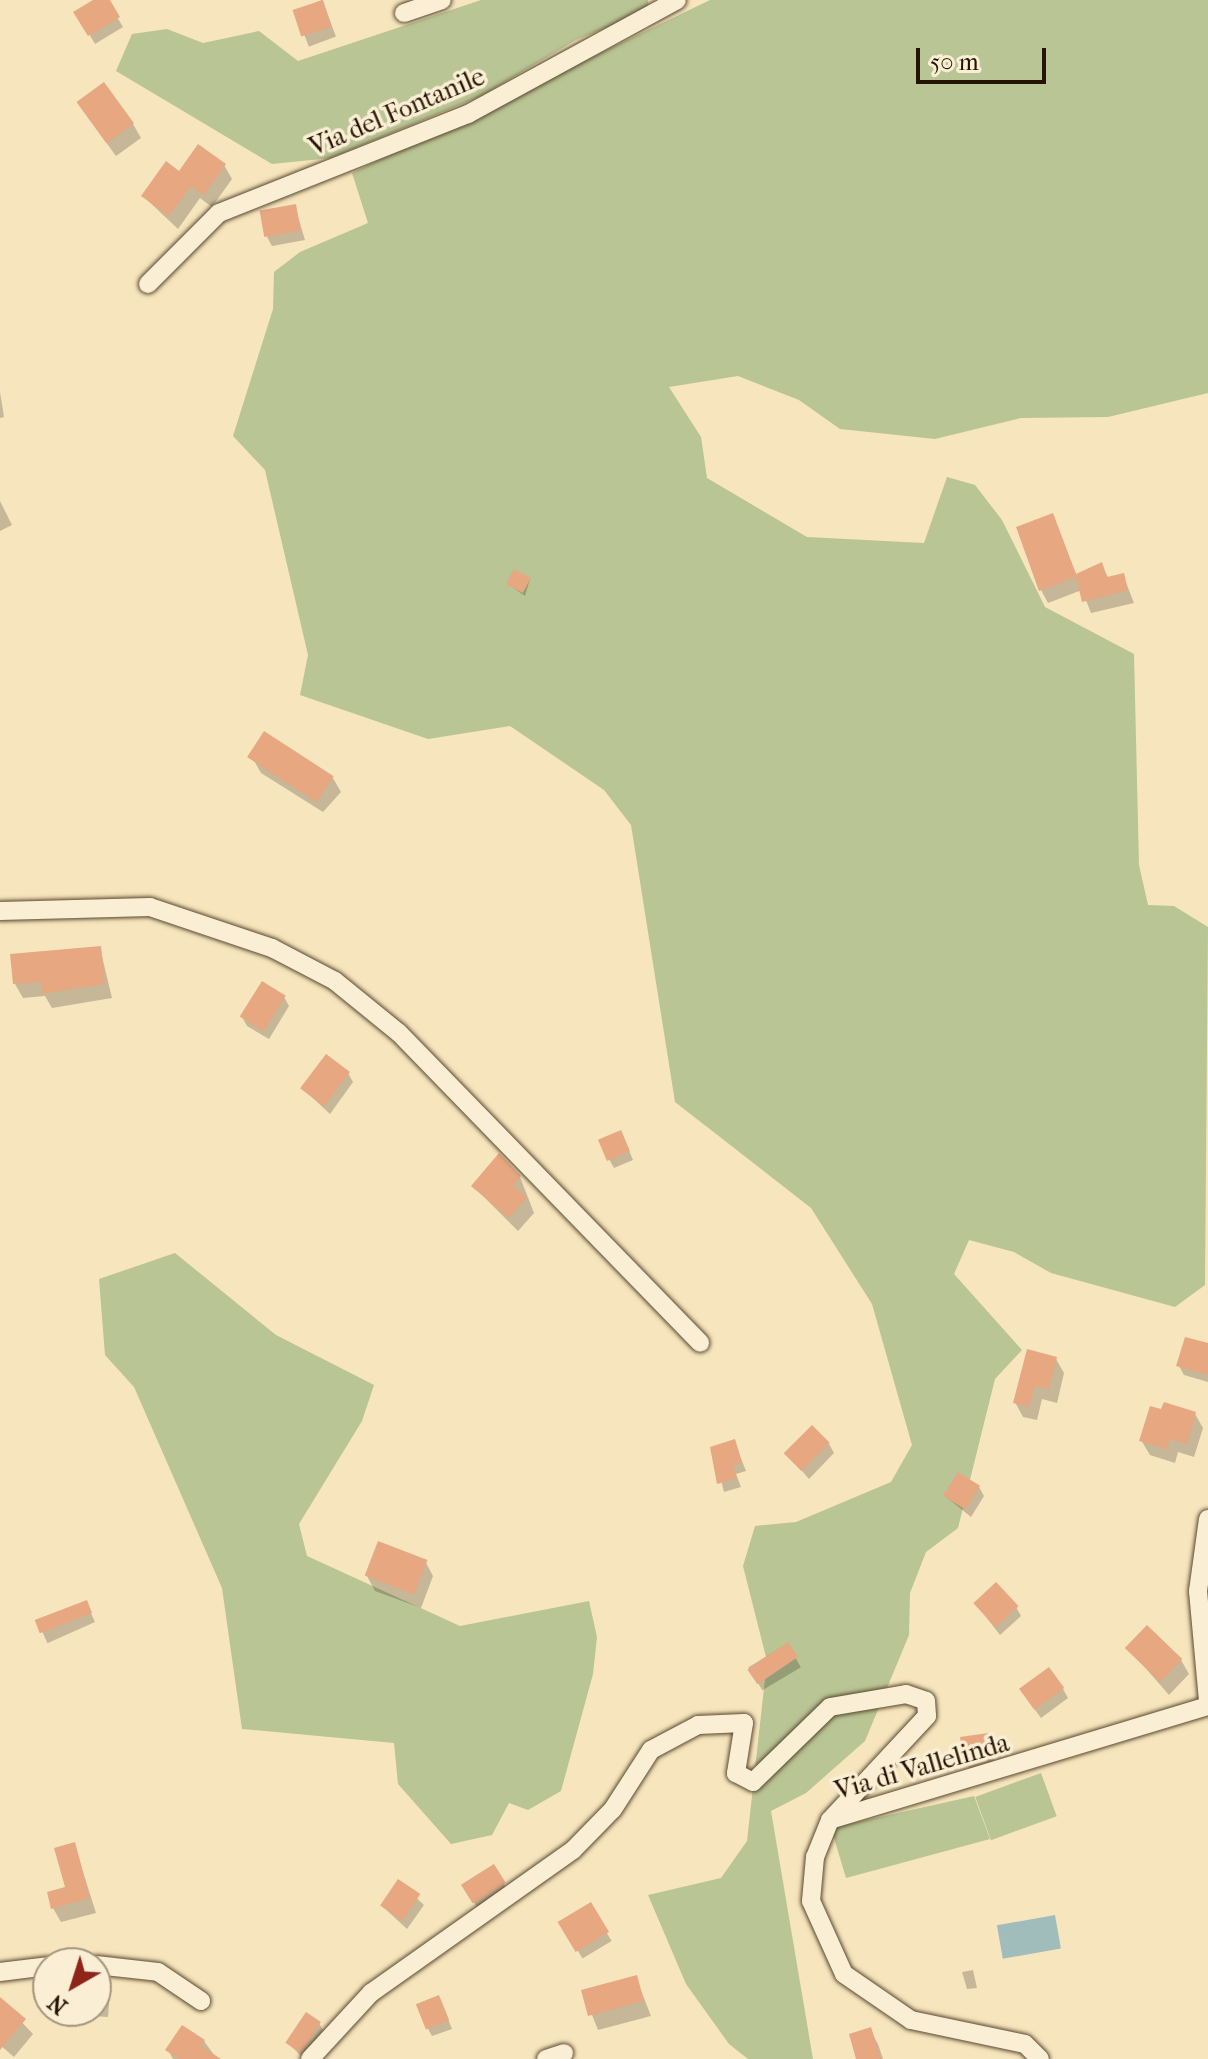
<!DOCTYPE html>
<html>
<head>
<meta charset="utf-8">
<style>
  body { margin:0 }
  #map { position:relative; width:1208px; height:2059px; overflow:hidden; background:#f7e5bd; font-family:"IM FELL French Canon",serif }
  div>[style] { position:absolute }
  .green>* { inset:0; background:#b9c594; transform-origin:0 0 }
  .water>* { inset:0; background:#a1bdbb; transform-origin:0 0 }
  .shadow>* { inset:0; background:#0003; transform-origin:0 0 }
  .building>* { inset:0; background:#e6a781; transform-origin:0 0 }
  .roads { filter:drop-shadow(0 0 2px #5a482f) drop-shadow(0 0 2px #5a482f) }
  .minor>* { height:18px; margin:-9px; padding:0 9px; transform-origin:9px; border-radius:9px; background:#faeed4 }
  span { translate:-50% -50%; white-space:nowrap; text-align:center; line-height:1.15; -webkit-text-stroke:7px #faeed4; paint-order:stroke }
  .street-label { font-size:26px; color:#251300 }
  .north { position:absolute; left:32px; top:1947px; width:80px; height:80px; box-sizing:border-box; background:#faeed4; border:2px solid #a5967f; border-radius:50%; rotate:219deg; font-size:22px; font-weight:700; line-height:32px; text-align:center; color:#251300 }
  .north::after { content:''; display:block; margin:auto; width:28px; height:36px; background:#8f2418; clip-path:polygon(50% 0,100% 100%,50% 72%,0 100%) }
  .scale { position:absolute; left:916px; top:48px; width:130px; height:36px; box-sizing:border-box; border:4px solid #251300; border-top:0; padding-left:10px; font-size:24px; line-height:28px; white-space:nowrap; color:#251300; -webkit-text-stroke:6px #faeed4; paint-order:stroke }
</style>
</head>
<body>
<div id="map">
  <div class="green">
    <i style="clip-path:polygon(481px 0,648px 0,649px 10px,576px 40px,481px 96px,331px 158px,272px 164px,116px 71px,132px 34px,167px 29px,203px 43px,259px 31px,298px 61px)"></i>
    <i style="clip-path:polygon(710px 0,1208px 0,1208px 393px,1108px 417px,1021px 418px,935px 439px,840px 429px,799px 400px,738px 376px,669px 387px,701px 437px,707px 478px,807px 537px,924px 543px,947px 477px,975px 485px,1002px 520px,1045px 607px,1134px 654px,1139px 865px,1148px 905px,1174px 906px,1208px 927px,1205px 1285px,1175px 1307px,1051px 1273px,1014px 1252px,969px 1240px,954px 1274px,1022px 1350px,995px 1379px,958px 1528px,926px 1552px,910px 1593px,909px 1635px,865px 1741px,806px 1793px,771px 1811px,813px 2059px,748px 2059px,729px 2044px,686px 1984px,648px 1895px,721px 1878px,747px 1841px,767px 1661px,743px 1566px,755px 1526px,796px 1522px,891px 1482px,912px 1445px,872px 1304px,811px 1208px,675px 1102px,631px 825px,604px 790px,510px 726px,428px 739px,300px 695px,308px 655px,265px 470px,233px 436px,273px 309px,274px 272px,300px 252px,368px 223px,352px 173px)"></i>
    <i style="clip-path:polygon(175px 1253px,276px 1335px,374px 1385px,362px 1421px,299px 1524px,307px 1556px,460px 1626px,589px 1601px,597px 1637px,593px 1674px,561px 1791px,528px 1810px,509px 1803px,492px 1835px,451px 1844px,398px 1784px,394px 1743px,242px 1729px,222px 1588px,134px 1387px,105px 1355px,99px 1279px)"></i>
    <i style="left:1041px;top:1773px;width:46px;height:70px;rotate:70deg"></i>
    <i style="clip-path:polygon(974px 1796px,990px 1839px,846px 1878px,831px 1828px)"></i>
  </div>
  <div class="water">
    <i style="left:1055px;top:1915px;width:34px;height:59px;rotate:80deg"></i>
  </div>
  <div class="shadow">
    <i style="clip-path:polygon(97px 0,107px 0,123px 27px,95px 44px,76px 12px)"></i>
    <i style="left:322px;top:0;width:39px;height:29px;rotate:69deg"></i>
    <i style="clip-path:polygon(87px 116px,133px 124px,141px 138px,116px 156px)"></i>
    <i style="clip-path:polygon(224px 165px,232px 179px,212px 207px,200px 198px,178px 229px,143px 196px,179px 173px)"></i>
    <i style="clip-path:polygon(295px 207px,305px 240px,272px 246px,267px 237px)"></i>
    <i style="clip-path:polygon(0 392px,4px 417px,0 418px)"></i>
    <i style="clip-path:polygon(0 501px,12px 525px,0 531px)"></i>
    <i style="clip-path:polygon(1052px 516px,1077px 576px,1101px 564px,1109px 579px,1123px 575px,1134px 603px,1091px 613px,1082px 590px,1048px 603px,1041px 590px)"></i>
    <i style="clip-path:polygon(530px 579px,525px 596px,508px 584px)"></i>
    <i style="clip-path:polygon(265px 734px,333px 778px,341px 792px,323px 812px,261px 773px,253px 759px)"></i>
    <i style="clip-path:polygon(100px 948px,112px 998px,52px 1008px,45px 996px,23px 998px,15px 984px)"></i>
    <i style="clip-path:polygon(284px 997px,289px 1006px,269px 1039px,247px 1026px,242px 1017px)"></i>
    <i style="clip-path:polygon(348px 1073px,353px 1082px,330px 1114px,302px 1088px)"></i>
    <i style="clip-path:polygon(625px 1141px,633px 1160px,614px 1168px,609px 1159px)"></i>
    <i style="clip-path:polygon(520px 1177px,534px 1213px,518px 1231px,473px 1186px)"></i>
    <i style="clip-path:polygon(1208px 1345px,1208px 1382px,1184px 1375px,1179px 1366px)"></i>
    <i style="clip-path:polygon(1056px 1359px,1064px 1373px,1057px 1403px,1042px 1399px,1037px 1420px,1023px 1417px,1015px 1402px)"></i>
    <i style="clip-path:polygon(1195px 1414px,1203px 1428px,1194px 1457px,1178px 1452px,1175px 1463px,1150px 1455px,1141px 1440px)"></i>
    <i style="clip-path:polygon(734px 1441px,746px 1471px,736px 1474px,741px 1487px,724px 1492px,713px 1448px)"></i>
    <i style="clip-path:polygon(829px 1444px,834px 1453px,809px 1479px,787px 1454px)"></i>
    <i style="clip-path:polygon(979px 1487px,984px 1496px,971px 1517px,945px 1496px)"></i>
    <i style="clip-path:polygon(425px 1561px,433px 1576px,421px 1608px,375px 1591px,367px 1576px)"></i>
    <i style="left:86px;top:1602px;width:22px;height:52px;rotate:66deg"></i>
    <i style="clip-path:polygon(975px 1603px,1016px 1607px,1021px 1616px,1000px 1635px)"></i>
    <i style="left:787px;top:1644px;width:27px;height:45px;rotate:59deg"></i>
    <i style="clip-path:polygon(1128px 1648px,1181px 1660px,1189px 1674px,1169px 1695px)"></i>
    <i style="clip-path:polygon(1063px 1689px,1068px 1698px,1041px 1718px,1027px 1699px)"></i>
    <i style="clip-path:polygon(987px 1735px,996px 1768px,974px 1774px,968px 1766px)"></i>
    <i style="clip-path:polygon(74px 1844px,96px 1913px,61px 1922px,53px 1908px,67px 1888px)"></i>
    <i style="left:493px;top:1867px;width:31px;height:35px;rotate:58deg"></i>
    <i style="clip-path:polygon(399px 1882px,424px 1905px,407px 1929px,382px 1906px)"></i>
    <i style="left:590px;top:1905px;width:42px;height:34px;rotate:59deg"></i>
    <i style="clip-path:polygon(973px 1970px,977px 1988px,967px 1989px,962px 1972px)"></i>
    <i style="clip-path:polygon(636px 1978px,651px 2016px,598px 2030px,583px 1992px)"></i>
    <i style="clip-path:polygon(96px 1982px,110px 1992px,108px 2017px,64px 2014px,96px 2011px)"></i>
    <i style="clip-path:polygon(0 1999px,33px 2034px,14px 2057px,0 2045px)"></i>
    <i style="clip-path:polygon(443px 2006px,452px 2029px,432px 2036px,427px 2027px)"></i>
    <i style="clip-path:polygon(319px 2023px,324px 2032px,304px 2059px,287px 2042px)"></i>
    <i style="clip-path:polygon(870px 2030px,878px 2044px,883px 2059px,858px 2059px)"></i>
    <i style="clip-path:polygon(204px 2041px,217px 2059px,173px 2059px,168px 2050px)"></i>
  </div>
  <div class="building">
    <i style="clip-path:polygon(93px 0,110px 0,120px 17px,88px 36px,73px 12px)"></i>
    <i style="left:323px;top:0;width:28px;height:32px;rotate:72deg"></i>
    <i style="left:104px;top:82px;width:51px;height:34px;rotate:54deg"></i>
    <i style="clip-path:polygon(198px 144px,226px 164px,204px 195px,191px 186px,169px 216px,141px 196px,166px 161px,179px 171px)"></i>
    <i style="left:296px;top:204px;width:27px;height:37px;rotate:80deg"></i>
    <i style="clip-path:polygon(1053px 513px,1076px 574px,1102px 562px,1107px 577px,1124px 573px,1128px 590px,1082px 602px,1076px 577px,1039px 591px,1016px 527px)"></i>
    <i style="left:514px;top:569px;width:19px;height:17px;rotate:28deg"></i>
    <i style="left:264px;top:731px;width:83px;height:31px;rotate:33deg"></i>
    <i style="clip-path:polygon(101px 946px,105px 984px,42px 994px,41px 982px,13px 984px,10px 954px)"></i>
    <i style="left:262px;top:981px;width:28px;height:42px;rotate:32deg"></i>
    <i style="left:326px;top:1054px;width:30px;height:43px;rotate:37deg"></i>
    <i style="left:621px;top:1130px;width:23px;height:25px;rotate:67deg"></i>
    <i style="clip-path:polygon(499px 1153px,521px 1176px,513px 1186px,527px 1197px,509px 1218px,471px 1186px)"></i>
    <i style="clip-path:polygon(1185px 1337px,1208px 1343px,1208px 1375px,1176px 1366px)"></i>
    <i style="clip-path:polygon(1027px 1349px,1057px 1357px,1049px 1389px,1035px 1386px,1029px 1407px,1013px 1403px)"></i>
    <i style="clip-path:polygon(1164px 1402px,1196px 1412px,1187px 1444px,1170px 1439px,1167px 1449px,1139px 1441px,1150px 1406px,1161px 1409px)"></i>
    <i style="left:812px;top:1425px;width:25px;height:40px;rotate:45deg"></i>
    <i style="clip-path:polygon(735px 1439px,742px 1462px,733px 1465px,737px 1478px,717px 1484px,710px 1447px)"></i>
    <i style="left:958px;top:1472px;width:26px;height:28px;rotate:32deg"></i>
    <i style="left:378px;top:1541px;width:53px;height:37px;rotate:21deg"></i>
    <i style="left:996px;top:1582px;width:33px;height:31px;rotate:47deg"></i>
    <i style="left:87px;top:1600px;width:14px;height:56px;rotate:69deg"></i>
    <i style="left:1147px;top:1625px;width:49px;height:32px;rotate:44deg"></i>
    <i style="left:788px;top:1642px;width:18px;height:49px;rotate:56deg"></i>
    <i style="left:1049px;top:1667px;width:26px;height:37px;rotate:54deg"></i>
    <i style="clip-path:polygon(988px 1733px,992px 1759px,965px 1767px,960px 1737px)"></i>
    <i style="clip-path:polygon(75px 1842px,90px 1898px,51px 1909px,47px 1892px,65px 1887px,54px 1848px)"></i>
    <i style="left:494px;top:1864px;width:22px;height:39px;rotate:58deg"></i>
    <i style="left:398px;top:1879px;width:27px;height:32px;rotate:34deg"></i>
    <i style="left:591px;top:1902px;width:35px;height:39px;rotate:59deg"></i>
    <i style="left:637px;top:1975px;width:27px;height:58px;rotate:75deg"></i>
    <i style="left:439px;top:1995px;width:27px;height:25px;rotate:68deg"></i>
    <i style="clip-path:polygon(0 1997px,26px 2019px,0 2050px)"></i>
    <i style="left:306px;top:2012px;width:18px;height:37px;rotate:34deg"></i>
    <i style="clip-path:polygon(182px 2025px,205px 2040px,201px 2046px,221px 2059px,179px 2059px,165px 2050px)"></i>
    <i style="clip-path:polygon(871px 2027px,881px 2059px,856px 2059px,849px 2034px)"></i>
  </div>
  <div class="roads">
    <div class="minor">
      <i style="left:404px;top:13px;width:40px;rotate:-18.9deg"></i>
      <i style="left:148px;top:284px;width:100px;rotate:-45deg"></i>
      <i style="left:219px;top:213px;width:268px;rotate:-21.7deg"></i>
      <i style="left:468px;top:114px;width:238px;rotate:-28.6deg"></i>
      <i style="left:0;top:911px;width:150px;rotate:-1.5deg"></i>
      <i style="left:150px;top:907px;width:129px;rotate:18.6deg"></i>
      <i style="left:272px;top:948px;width:71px;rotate:27.6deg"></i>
      <i style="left:335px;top:981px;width:82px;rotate:39.1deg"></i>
      <i style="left:399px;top:1033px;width:432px;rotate:45.8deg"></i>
      <i style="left:1208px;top:1519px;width:73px;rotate:97.9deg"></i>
      <i style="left:1198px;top:1591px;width:109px;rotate:84.8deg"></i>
      <i style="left:830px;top:1820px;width:40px;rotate:112deg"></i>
      <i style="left:815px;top:1857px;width:44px;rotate:95.2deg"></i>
      <i style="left:811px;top:1901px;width:80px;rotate:65.7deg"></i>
      <i style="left:844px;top:1974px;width:81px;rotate:34.5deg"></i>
      <i style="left:911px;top:2020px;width:116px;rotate:11.9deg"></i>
      <i style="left:1025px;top:2044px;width:21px;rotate:45deg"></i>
      <i style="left:96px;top:1965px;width:62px;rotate:6.4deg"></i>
      <i style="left:158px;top:1972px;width:52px;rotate:34deg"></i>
      <i style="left:0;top:1972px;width:48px;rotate:-7.1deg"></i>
      <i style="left:310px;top:2059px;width:90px;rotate:-47.3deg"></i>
      <i style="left:371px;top:1993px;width:247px;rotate:-35.3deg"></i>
      <i style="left:573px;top:1850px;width:57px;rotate:-45.7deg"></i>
      <i style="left:613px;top:1809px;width:70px;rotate:-57.2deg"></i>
      <i style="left:651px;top:1750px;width:53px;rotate:-28deg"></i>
      <i style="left:698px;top:1725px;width:46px;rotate:-2.5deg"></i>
      <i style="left:744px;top:1723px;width:51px;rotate:99.1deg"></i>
      <i style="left:736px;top:1773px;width:19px;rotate:28deg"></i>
      <i style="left:753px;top:1782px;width:107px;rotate:-44.2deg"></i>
      <i style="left:830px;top:1707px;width:77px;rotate:-9.7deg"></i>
      <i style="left:906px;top:1694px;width:21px;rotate:19deg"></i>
      <i style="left:926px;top:1701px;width:15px;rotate:86deg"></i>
      <i style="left:927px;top:1716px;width:142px;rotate:133deg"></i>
      <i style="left:830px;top:1820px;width:395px;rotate:-16.8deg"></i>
      <i style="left:546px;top:2059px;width:19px;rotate:-18deg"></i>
    </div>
  </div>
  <div class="street-label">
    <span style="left:397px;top:112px;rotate:-23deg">Via del Fontanile</span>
    <span style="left:922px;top:1767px;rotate:-16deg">Via di Vallelinda</span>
  </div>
  <div class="north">N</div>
  <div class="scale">50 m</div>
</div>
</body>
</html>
